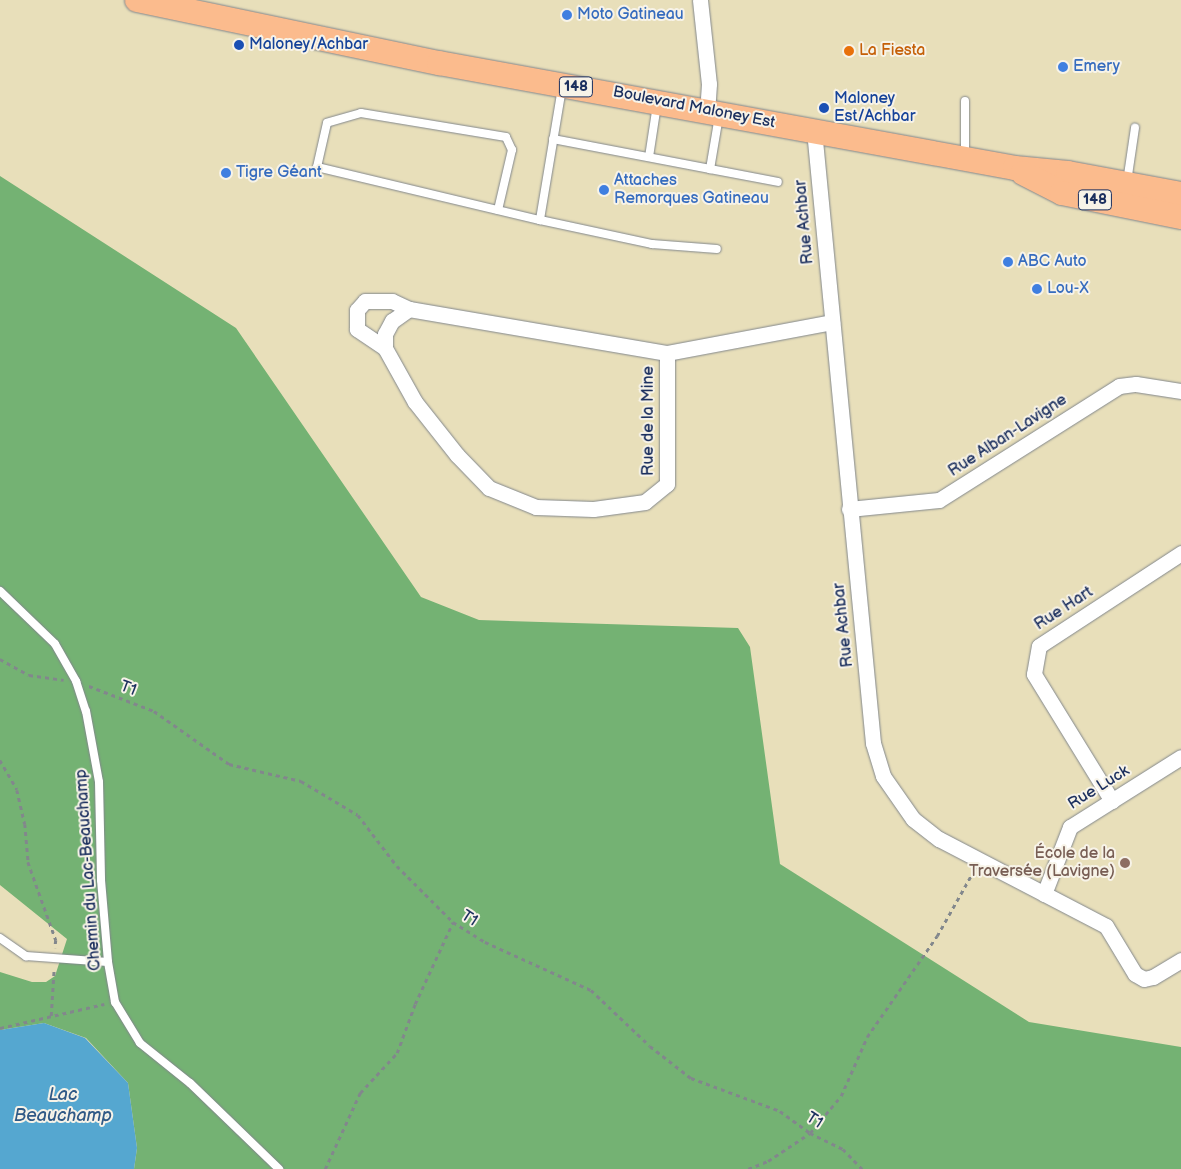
<!DOCTYPE html>
<html>
<head>
<meta charset="utf-8">
<style>
  body { margin:0 }
  #map { position:relative; width:1181px; height:1169px; overflow:hidden; background:#e8dfba; font-family:"Balsamiq Sans",sans-serif }
  div>[style] { position:absolute }
  .forest>* { inset:0; background:#74b273 }
  .water>* { inset:0; background:#55a7d0 }
  .path>* { height:2.5px; margin-top:-1.25px; transform-origin:0; background:repeating-linear-gradient(90deg,#82878c 0 4px,transparent 0 8px) }
  .roads { filter:drop-shadow(0 0 1px #82878c) drop-shadow(0 0 1px #82878c) }
  .service>* { height:8px; margin:-4px; padding:0 4px; transform-origin:4px; border-radius:4px; background:#fff }
  .minor>* { height:15px; margin:-7.5px; padding:0 7.5px; transform-origin:7.5px; border-radius:7.5px; background:#fff }
  .primary>* { height:24px; margin:-12px; padding:0 12px; transform-origin:12px; border-radius:12px; background:#fbbb8d }
  .dots>* { width:14px; height:14px; translate:-50% -50%; box-sizing:border-box; border:2px solid #f7f3e8; border-radius:50% }
  span { translate:-50% -50%; white-space:nowrap; text-align:center; line-height:1.15; -webkit-text-stroke:4px #f7f3e8; paint-order:stroke }
  .shield-label span { padding:1px 4px; background:#f7f3e8; border:1px solid; border-radius:4px; -webkit-text-stroke-width:0 }
  .shield-label { font-size:15px; color:#1b2f5e; font-weight:700 }
  .shop-label { font-size:16px; color:#366cbe }
  .left { translate:0 -50%; text-align:left }
  .transit-label { font-size:16px; color:#164399 }
  .food-label { font-size:16px; color:#c56008 }
  .street-label { font-size:16px; color:#1b2f5e }
  .education-label { font-size:16px; color:#785e54 }
  .right { translate:-100% -50%; text-align:right }
  .water-label { font-size:18px; color:#2f5986; font-style:italic }
</style>
</head>
<body>
<div id="map">
  <div class="forest">
    <i style="clip-path:polygon(0 176px,236px 328px,421px 597px,479px 620px,738px 628px,750px 647px,780px 864px,1029px 1022px,1181px 1047px,1181px 1169px,134px 1169px,137px 1148px,128px 1083px,86px 1038px,44px 1023px,0 1030px,0 972px,32px 982px,46px 982px,55px 976px,67px 939px,0 885px)"></i>
  </div>
  <div class="water">
    <i style="clip-path:polygon(44px 1023px,85px 1038px,128px 1083px,137px 1148px,134px 1169px,0 1169px,0 1030px)"></i>
  </div>
  <div class="path">
    <i style="left:0;top:659px;width:33px;rotate:29deg"></i>
    <i style="left:29px;top:675px;width:35px;rotate:8deg"></i>
    <i style="left:89px;top:686px;width:70px;rotate:21deg"></i>
    <i style="left:154px;top:711px;width:92px;rotate:35.2deg"></i>
    <i style="left:229px;top:764px;width:74px;rotate:13.3deg"></i>
    <i style="left:301px;top:781px;width:66px;rotate:30.8deg"></i>
    <i style="left:358px;top:815px;width:64px;rotate:52.6deg"></i>
    <i style="left:397px;top:866px;width:79px;rotate:45deg"></i>
    <i style="left:453px;top:922px;width:38px;rotate:32deg"></i>
    <i style="left:485px;top:942px;width:116px;rotate:24.4deg"></i>
    <i style="left:591px;top:990px;width:81px;rotate:43.5deg"></i>
    <i style="left:650px;top:1046px;width:52px;rotate:38deg"></i>
    <i style="left:691px;top:1078px;width:95px;rotate:20.3deg"></i>
    <i style="left:780px;top:1111px;width:37px;rotate:36deg"></i>
    <i style="left:810px;top:1133px;width:37px;rotate:26deg"></i>
    <i style="left:843px;top:1149px;width:28px;rotate:46deg"></i>
    <i style="left:0;top:760px;width:34px;rotate:60deg"></i>
    <i style="left:17px;top:790px;width:35px;rotate:77deg"></i>
    <i style="left:25px;top:824px;width:38px;rotate:85deg"></i>
    <i style="left:28px;top:862px;width:83px;rotate:70.3deg"></i>
    <i style="left:56px;top:940px;width:8px;rotate:97deg"></i>
    <i style="left:51px;top:1016px;width:48px;rotate:-86.4deg"></i>
    <i style="left:0;top:1028px;width:107px;rotate:-13deg"></i>
    <i style="left:325px;top:1169px;width:84px;rotate:-65.3deg"></i>
    <i style="left:360px;top:1093px;width:54px;rotate:-47.2deg"></i>
    <i style="left:397px;top:1053px;width:52px;rotate:-69.8deg"></i>
    <i style="left:415px;top:1004px;width:90px;rotate:-65.1deg"></i>
    <i style="left:748px;top:1169px;width:22px;rotate:-22deg"></i>
    <i style="left:768px;top:1161px;width:50px;rotate:-33.7deg"></i>
    <i style="left:810px;top:1133px;width:48px;rotate:-50deg"></i>
    <i style="left:841px;top:1096px;width:64px;rotate:-66.2deg"></i>
    <i style="left:867px;top:1037px;width:123px;rotate:-55.3deg"></i>
    <i style="left:937px;top:936px;width:73px;rotate:-60.6deg"></i>
  </div>
  <div class="roads">
    <div class="service">
      <i style="left:562px;top:88px;width:134px;rotate:99.5deg"></i>
      <i style="left:540px;top:220px;width:115px;rotate:12.1deg"></i>
      <i style="left:652px;top:244px;width:65px;rotate:4.4deg"></i>
      <i style="left:965px;top:101px;width:56px;rotate:90deg"></i>
      <i style="left:719px;top:116px;width:54px;rotate:99.6deg"></i>
      <i style="left:710px;top:169px;width:69px;rotate:10.8deg"></i>
      <i style="left:553px;top:139px;width:160px;rotate:10.8deg"></i>
      <i style="left:649px;top:157px;width:53px;rotate:-81.3deg"></i>
      <i style="left:1127px;top:182px;width:55px;rotate:-81.6deg"></i>
      <i style="left:498px;top:210px;width:62px;rotate:-76.9deg"></i>
      <i style="left:512px;top:150px;width:14px;rotate:-115deg"></i>
      <i style="left:506px;top:137px;width:147px;rotate:-170.6deg"></i>
      <i style="left:361px;top:113px;width:35px;rotate:164deg"></i>
      <i style="left:327px;top:123px;width:45px;rotate:102.8deg"></i>
      <i style="left:317px;top:167px;width:229px;rotate:13.4deg"></i>
      <i style="left:0;top:591px;width:76px;rotate:43.9deg"></i>
      <i style="left:55px;top:644px;width:43px;rotate:60.4deg"></i>
      <i style="left:76px;top:681px;width:32px;rotate:72deg"></i>
      <i style="left:86px;top:711px;width:72px;rotate:79.6deg"></i>
      <i style="left:99px;top:782px;width:98px;rotate:88.8deg"></i>
      <i style="left:101px;top:880px;width:82px;rotate:85.1deg"></i>
      <i style="left:108px;top:962px;width:41px;rotate:80.1deg"></i>
      <i style="left:115px;top:1002px;width:48px;rotate:58.6deg"></i>
      <i style="left:140px;top:1043px;width:64px;rotate:38.7deg"></i>
      <i style="left:190px;top:1083px;width:124px;rotate:44deg"></i>
      <i style="left:0;top:938px;width:32px;rotate:35deg"></i>
      <i style="left:26px;top:956px;width:82px;rotate:4.2deg"></i>
    </div>
    <div class="minor">
      <i style="left:700px;top:0;width:84px;rotate:83.9deg"></i>
      <i style="left:709px;top:84px;width:27px;rotate:94deg"></i>
      <i style="left:814px;top:130px;width:616px;rotate:84.5deg"></i>
      <i style="left:873px;top:743px;width:34px;rotate:73deg"></i>
      <i style="left:883px;top:776px;width:52px;rotate:55.1deg"></i>
      <i style="left:913px;top:819px;width:33px;rotate:38deg"></i>
      <i style="left:939px;top:839px;width:188px;rotate:27.5deg"></i>
      <i style="left:1106px;top:926px;width:56px;rotate:58.9deg"></i>
      <i style="left:1135px;top:974px;width:10px;rotate:29deg"></i>
      <i style="left:1144px;top:979px;width:9px;rotate:-13deg"></i>
      <i style="left:1153px;top:977px;width:33px;rotate:-31deg"></i>
      <i style="left:385px;top:348px;width:14px;rotate:-90deg"></i>
      <i style="left:385px;top:334px;width:15px;rotate:-62deg"></i>
      <i style="left:392px;top:321px;width:21px;rotate:-35deg"></i>
      <i style="left:667px;top:353px;width:131px;rotate:90deg"></i>
      <i style="left:667px;top:484px;width:28px;rotate:141deg"></i>
      <i style="left:645px;top:502px;width:52px;rotate:172.3deg"></i>
      <i style="left:593px;top:509px;width:57px;rotate:-178deg"></i>
      <i style="left:536px;top:507px;width:51px;rotate:-158deg"></i>
      <i style="left:489px;top:488px;width:46px;rotate:-134.1deg"></i>
      <i style="left:457px;top:455px;width:68px;rotate:-128.4deg"></i>
      <i style="left:415px;top:402px;width:62px;rotate:-119.1deg"></i>
      <i style="left:385px;top:348px;width:34px;rotate:-146deg"></i>
      <i style="left:357px;top:329px;width:19px;rotate:-90deg"></i>
      <i style="left:357px;top:310px;width:12px;rotate:-48deg"></i>
      <i style="left:365px;top:301px;width:27px"></i>
      <i style="left:392px;top:301px;width:19px;rotate:25deg"></i>
      <i style="left:409px;top:309px;width:262px;rotate:9.7deg"></i>
      <i style="left:667px;top:353px;width:168px;rotate:-10.6deg"></i>
      <i style="left:849px;top:509px;width:90px;rotate:-5.7deg"></i>
      <i style="left:939px;top:500px;width:213px;rotate:-32.3deg"></i>
      <i style="left:1119px;top:386px;width:17px;rotate:-7deg"></i>
      <i style="left:1136px;top:384px;width:46px;rotate:8.8deg"></i>
      <i style="left:1112px;top:801px;width:149px;rotate:-121.6deg"></i>
      <i style="left:1034px;top:674px;width:28px;rotate:-80deg"></i>
      <i style="left:1039px;top:646px;width:170px;rotate:-33.2deg"></i>
      <i style="left:1044px;top:894px;width:72px;rotate:-68.8deg"></i>
      <i style="left:1070px;top:827px;width:131px;rotate:-32.2deg"></i>
    </div>
    <div class="primary">
      <i style="left:137px;top:0;width:309px;rotate:11.8deg"></i>
      <i style="left:439px;top:63px;width:585px;rotate:10.33deg"></i>
      <i style="left:1015px;top:168px;width:53px;rotate:5.4deg"></i>
      <i style="left:1068px;top:173px;width:115px;rotate:10.5deg"></i>
      <i style="left:1023px;top:173px;width:44px;rotate:27.1deg"></i>
      <i style="left:1062px;top:193px;width:121px;rotate:11.4deg"></i>
    </div>
  </div>
  <div class="dots">
    <i style="left:567px;top:15px;background:#3f7fe0"></i>
    <i style="left:239px;top:45px;background:#1a4fb4"></i>
    <i style="left:849px;top:51px;background:#e8710a"></i>
    <i style="left:1063px;top:67px;background:#3f7fe0"></i>
    <i style="left:824px;top:108px;background:#1a4fb4"></i>
    <i style="left:226px;top:173px;background:#3f7fe0"></i>
    <i style="left:604px;top:190px;background:#3f7fe0"></i>
    <i style="left:1008px;top:262px;background:#3f7fe0"></i>
    <i style="left:1037px;top:289px;background:#3f7fe0"></i>
    <i style="left:1125px;top:863px;background:#8d6e63"></i>
  </div>
  <div class="shield-label">
    <span style="left:576px;top:87px">148</span>
    <span style="left:1095px;top:200px">148</span>
  </div>
  <div class="shop-label">
    <span class="left" style="left:577px;top:15px">Moto Gatineau</span>
    <span class="left" style="left:1073px;top:67px">Emery</span>
    <span class="left" style="left:236px;top:173px">Tigre Géant</span>
    <span class="left" style="left:614px;top:190px">Attaches<br>Remorques Gatineau</span>
    <span class="left" style="left:1018px;top:262px">ABC Auto</span>
    <span class="left" style="left:1047px;top:289px">Lou-X</span>
  </div>
  <div class="transit-label">
    <span class="left" style="left:249px;top:45px">Maloney/Achbar</span>
    <span class="left" style="left:834px;top:108px">Maloney<br>Est/Achbar</span>
  </div>
  <div class="food-label">
    <span class="left" style="left:859px;top:51px">La Fiesta</span>
  </div>
  <div class="street-label">
    <span style="left:694px;top:108px;rotate:11deg">Boulevard Maloney Est</span>
    <span style="left:805px;top:222px;rotate:-95deg">Rue Achbar</span>
    <span style="left:649px;top:421px;rotate:-90deg">Rue de la Mine</span>
    <span style="left:1008px;top:436px;rotate:-33deg">Rue Alban-Lavigne</span>
    <span style="left:1064px;top:609px;rotate:-33deg">Rue Hart</span>
    <span style="left:844px;top:625px;rotate:-96deg">Rue Achbar</span>
    <span style="left:128px;top:689px;rotate:21deg">T1</span>
    <span style="left:1099px;top:788px;rotate:-32deg">Rue Luck</span>
    <span style="left:89px;top:870px;rotate:-94deg">Chemin du Lac-Beauchamp</span>
    <span style="left:469px;top:919px;rotate:33deg">T1</span>
    <span style="left:814px;top:1121px;rotate:32deg">T1</span>
  </div>
  <div class="education-label">
    <span class="right" style="left:1115px;top:863px">École de la<br>Traversée (Lavigne)</span>
  </div>
  <div class="water-label">
    <span style="left:63px;top:1106px">Lac<br>Beauchamp</span>
  </div>
</div>
</body>
</html>
